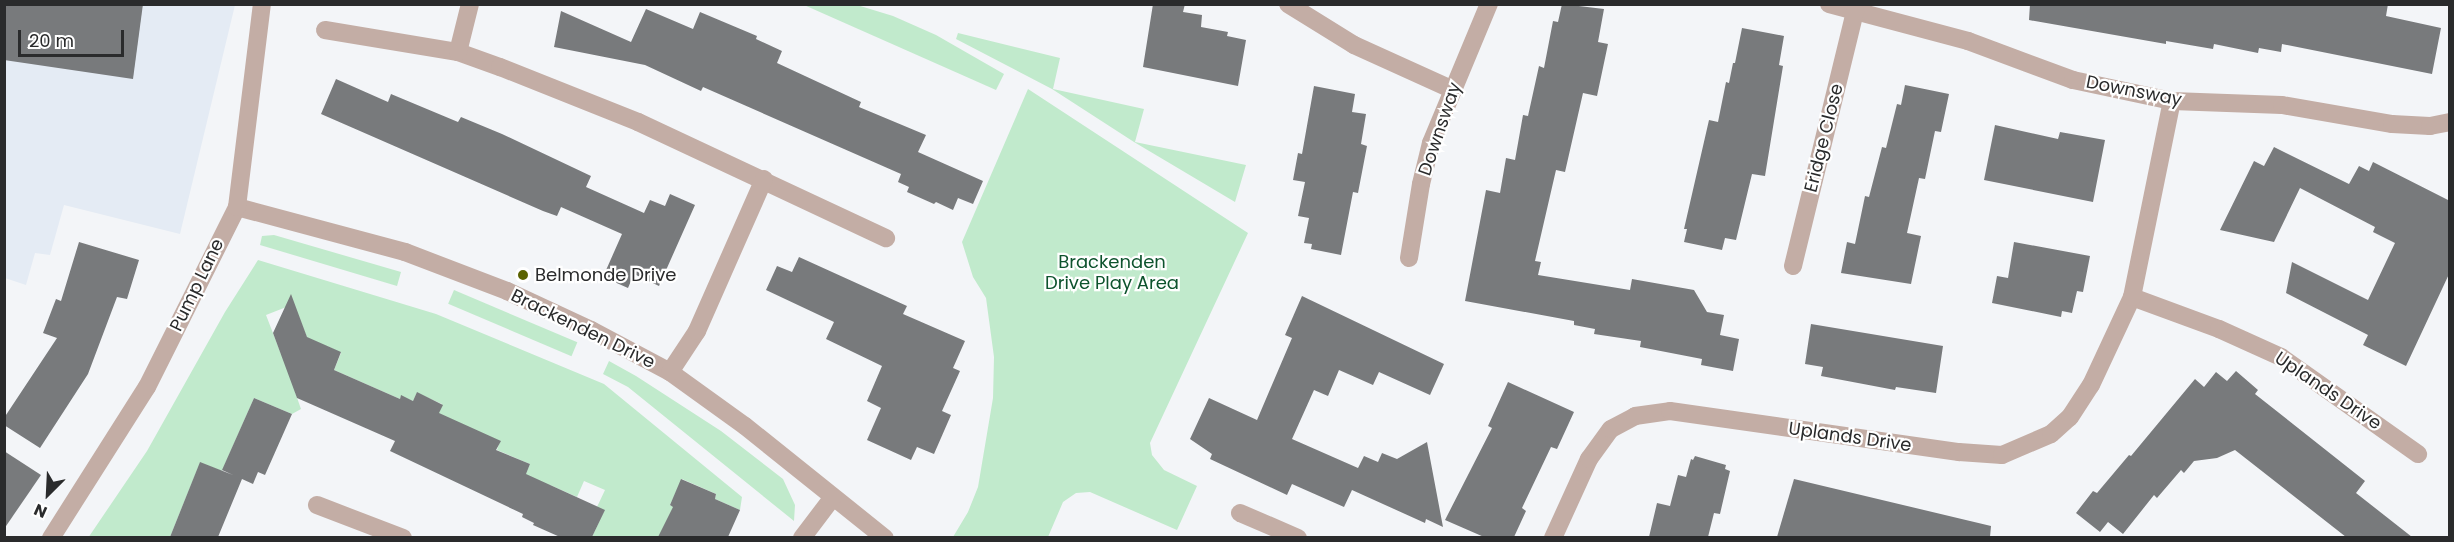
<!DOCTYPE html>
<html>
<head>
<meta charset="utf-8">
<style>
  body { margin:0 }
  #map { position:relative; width:2454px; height:542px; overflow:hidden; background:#f3f5f8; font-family:Poppins,sans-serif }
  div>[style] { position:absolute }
  .built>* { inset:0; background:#e4ebf4 }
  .green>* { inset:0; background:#c1eacc; transform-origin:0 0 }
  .building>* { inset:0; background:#787a7c }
  .minor>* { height:18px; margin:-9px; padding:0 9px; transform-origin:9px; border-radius:9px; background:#c3ada5 }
  .tertiary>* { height:18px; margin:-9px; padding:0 9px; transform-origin:9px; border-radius:9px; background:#c3ada5 }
  .dots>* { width:16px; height:16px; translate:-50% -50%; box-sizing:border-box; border:3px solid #fff; border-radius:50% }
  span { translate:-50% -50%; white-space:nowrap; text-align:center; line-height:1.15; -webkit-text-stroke:4.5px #fff; paint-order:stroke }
  .street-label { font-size:18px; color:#2a2b2c }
  .park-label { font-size:18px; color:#0d532d }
  .poi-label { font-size:18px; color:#2a2b2c }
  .left { translate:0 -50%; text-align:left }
  .frame { position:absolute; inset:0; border:6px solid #2a2b2c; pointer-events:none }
  .north { position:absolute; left:18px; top:464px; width:60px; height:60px; -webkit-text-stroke:4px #fff; paint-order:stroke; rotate:204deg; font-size:16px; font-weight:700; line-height:24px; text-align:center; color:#2a2b2c }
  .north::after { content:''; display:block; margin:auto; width:21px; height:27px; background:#2a2b2c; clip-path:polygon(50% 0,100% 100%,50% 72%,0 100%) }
  .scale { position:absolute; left:18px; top:30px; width:106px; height:27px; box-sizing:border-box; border:3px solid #2a2b2c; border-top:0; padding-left:8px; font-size:18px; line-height:21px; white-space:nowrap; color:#2a2b2c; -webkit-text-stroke:4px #fff; paint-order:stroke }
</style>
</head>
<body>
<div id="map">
  <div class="built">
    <i style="clip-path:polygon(4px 5px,235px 5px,180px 234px,64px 205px,50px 255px,35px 253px,26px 285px,5px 278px)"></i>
  </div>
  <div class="green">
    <i style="clip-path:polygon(804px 5px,857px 5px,893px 16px,936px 35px,1004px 74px,996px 90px)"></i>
    <i style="clip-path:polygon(958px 33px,1060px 58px,1053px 89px,1144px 109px,1135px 142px,1246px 165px,1235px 202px,1134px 142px,1052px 89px,956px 39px)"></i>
    <i style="clip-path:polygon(1028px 89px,1248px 233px,1150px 443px,1152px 455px,1164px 470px,1197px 486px,1177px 530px,1090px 492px,1076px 493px,1063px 502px,1048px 537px,953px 537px,968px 512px,978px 487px,993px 398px,994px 357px,986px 298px,973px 277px,962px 242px)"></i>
    <i style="clip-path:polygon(274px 235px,401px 272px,397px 286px,260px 245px,262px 236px)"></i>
    <i style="clip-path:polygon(evenodd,258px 260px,436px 314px,604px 384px,742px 497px,740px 510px,715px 499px,716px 494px,682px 479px,670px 505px,687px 513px,676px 537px,660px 535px,658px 538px,592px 537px,604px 511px,597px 507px,605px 490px,584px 481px,577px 497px,550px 485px,513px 504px,530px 464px,497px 450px,500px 441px,437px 417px,442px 404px,417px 393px,413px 401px,401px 396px,400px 399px,334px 370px,341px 353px,327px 346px,295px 392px,301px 409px,292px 414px,254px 398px,222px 471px,200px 463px,170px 537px,88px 538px,147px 451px,225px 312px,258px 260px,294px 304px,309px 343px,281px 354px,266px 315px,294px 304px)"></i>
    <i style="left:454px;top:290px;width:134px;height:15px;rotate:23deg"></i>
    <i style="clip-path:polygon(609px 361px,636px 376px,721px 431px,783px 479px,795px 505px,794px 521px,628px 387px,603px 374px)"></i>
  </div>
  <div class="building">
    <i style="clip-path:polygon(4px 4px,143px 4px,133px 79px,4px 60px)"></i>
    <i style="clip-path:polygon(1153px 4px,1185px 4px,1183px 12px,1202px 15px,1201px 27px,1228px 32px,1227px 36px,1246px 40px,1238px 86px,1143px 67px)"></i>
    <i style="clip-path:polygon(1562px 4px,1604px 9px,1598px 42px,1608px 44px,1597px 96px,1583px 93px,1565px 172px,1556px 170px,1535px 261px,1541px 262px,1538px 275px,1630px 290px,1632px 279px,1694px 290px,1707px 312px,1724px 315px,1720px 335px,1739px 339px,1733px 371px,1701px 365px,1702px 359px,1640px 347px,1641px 341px,1594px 334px,1595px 329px,1574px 325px,1574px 321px,1465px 301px,1486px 190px,1500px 193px,1506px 158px,1515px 160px,1523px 115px,1528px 116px,1539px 66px,1544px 68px,1553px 21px,1558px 22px)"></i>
    <i style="clip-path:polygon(2030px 4px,2388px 4px,2386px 16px,2441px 28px,2432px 74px,2282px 44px,2281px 52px,2259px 48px,2258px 53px,2214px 44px,2213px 49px,2166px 41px,2166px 44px,2029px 20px)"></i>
    <i style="clip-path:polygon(646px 9px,693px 29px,700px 12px,757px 36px,756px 39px,782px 51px,777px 63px,861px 102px,859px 107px,926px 135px,918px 152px,983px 181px,973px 204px,958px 198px,953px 210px,936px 202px,934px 204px,907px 192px,909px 187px,898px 182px,901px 174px,703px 87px,701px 91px,645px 65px,554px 47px,561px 11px,631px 42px)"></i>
    <i style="clip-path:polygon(1742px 28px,1784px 36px,1779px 65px,1783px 66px,1765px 176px,1752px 174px,1736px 240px,1725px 238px,1722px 250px,1684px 242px,1687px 229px,1684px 229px,1709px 120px,1718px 122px,1726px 82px,1729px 83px,1733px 63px,1735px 63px)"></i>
    <i style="clip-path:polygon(336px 79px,388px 102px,391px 94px,458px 122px,461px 117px,502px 134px,591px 176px,586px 187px,644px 213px,650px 200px,665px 206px,670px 194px,695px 205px,659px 286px,634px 274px,628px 288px,603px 277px,622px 234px,561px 207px,557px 216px,543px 211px,321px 114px)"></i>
    <i style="clip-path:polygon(1905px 85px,1949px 94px,1941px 132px,1935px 131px,1925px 179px,1919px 178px,1907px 233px,1921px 236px,1911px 284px,1841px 273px,1847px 242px,1855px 244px,1865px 196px,1869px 197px,1882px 147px,1886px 148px,1897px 104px,1901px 105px)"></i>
    <i style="clip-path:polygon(1314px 86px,1355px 94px,1352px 112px,1366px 114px,1361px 144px,1367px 146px,1358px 193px,1353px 192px,1341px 255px,1311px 249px,1312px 244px,1304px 243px,1309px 218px,1298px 216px,1305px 182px,1293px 180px,1298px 153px,1302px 154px)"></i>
    <i style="clip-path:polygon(1995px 125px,2058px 139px,2060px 132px,2105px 140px,2093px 202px,1984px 180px)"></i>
    <i style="clip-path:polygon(2274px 147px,2349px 184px,2359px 166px,2369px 171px,2373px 162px,2450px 201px,2450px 272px,2406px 366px,2363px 345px,2368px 335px,2286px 293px,2292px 262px,2368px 300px,2395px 243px,2373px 232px,2375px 227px,2300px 188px,2274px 242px,2220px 230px,2254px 161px,2264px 166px)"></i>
    <i style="clip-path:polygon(79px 242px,139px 260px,127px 299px,117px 297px,88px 374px,40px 448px,4px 425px,4px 418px,57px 338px,43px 333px,56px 299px,61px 301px)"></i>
    <i style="clip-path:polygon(2014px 242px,2090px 256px,2083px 292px,2077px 291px,2072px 313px,2062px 311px,2061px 317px,1992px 303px,1997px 276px,2008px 278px)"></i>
    <i style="clip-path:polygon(799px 257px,907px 306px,903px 314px,965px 341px,953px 368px,960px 371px,942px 411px,951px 415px,934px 454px,917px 447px,911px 460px,867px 440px,881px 408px,867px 401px,882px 366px,826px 339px,834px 322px,766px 290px,777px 266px,792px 272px)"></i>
    <i style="clip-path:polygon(291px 294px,307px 337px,341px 352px,334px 370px,400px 399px,401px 395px,413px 401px,417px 392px,443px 405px,439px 413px,501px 441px,496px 450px,530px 464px,526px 474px,605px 510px,592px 537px,560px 537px,533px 525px,534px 523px,522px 517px,523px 514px,390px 451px,395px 441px,297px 398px,273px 333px)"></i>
    <i style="clip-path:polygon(1302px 296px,1444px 364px,1430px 395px,1379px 372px,1373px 385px,1339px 370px,1328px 396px,1314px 390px,1292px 439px,1358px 468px,1364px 456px,1378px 462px,1382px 453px,1397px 459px,1427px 442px,1443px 527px,1426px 519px,1425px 523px,1352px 490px,1344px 507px,1292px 484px,1287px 495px,1210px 459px,1212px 454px,1190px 439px,1209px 398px,1257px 420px,1292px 338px,1285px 335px)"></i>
    <i style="clip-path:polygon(1811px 324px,1943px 346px,1936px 393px,1896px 387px,1895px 390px,1821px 376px,1823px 367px,1805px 364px)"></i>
    <i style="clip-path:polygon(2236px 371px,2258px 390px,2255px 394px,2365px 481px,2356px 493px,2412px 537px,2346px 537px,2235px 450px,2217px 458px,2194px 461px,2184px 473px,2181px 470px,2157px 498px,2154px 495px,2123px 534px,2108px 522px,2100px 532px,2076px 513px,2093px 491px,2097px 493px,2129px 455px,2131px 456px,2195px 379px,2204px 387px,2216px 372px,2227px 381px)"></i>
    <i style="clip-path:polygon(1508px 382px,1574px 412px,1557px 449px,1551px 447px,1522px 508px,1526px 511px,1514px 537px,1484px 537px,1445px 520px,1492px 428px,1488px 426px)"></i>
    <i style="clip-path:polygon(254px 398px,292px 414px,265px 475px,258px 472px,253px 484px,242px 479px,218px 537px,170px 537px,200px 462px,233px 475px,222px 470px)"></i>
    <i style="clip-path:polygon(4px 451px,41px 475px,4px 529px)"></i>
    <i style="clip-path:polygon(1695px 456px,1726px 465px,1725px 469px,1730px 471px,1720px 514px,1714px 513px,1708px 537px,1649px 537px,1657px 503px,1670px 506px,1678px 475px,1686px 477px,1691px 459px,1693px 460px)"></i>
    <i style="clip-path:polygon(681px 479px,716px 494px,715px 499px,740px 510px,728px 537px,658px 537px,673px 507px,670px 505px)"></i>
    <i style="clip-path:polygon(1794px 479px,1991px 526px,1990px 537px,1777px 537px)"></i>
  </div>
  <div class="minor">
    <i style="left:1288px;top:4px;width:78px;rotate:31.8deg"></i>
    <i style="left:1354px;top:45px;width:109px;rotate:24.4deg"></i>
    <i style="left:1829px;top:4px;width:144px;rotate:14.9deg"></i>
    <i style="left:1968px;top:41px;width:112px;rotate:20.4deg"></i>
    <i style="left:2073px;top:80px;width:101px;rotate:12deg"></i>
    <i style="left:2172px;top:101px;width:110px;rotate:2.1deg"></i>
    <i style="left:2282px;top:105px;width:112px;rotate:9.8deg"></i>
    <i style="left:2392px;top:124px;width:38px;rotate:3deg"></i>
    <i style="left:2430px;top:126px;width:20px;rotate:-11deg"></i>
    <i style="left:325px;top:30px;width:135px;rotate:9.4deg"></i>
    <i style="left:458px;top:52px;width:45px;rotate:19.7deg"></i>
    <i style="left:500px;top:67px;width:149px;rotate:21.7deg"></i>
    <i style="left:638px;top:122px;width:274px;rotate:25.1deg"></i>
    <i style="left:458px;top:52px;width:49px;rotate:-76deg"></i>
    <i style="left:237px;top:207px;width:174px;rotate:15deg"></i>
    <i style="left:405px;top:252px;width:109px;rotate:20.9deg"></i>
    <i style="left:507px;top:291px;width:93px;rotate:24.9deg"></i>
    <i style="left:591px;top:330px;width:89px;rotate:28deg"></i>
    <i style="left:670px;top:372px;width:92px;rotate:35.8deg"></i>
    <i style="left:745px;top:426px;width:179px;rotate:38.7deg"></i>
    <i style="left:1409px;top:258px;width:75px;rotate:-80.8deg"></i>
    <i style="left:1421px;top:184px;width:42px;rotate:-76.3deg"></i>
    <i style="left:1431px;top:143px;width:151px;rotate:-67.4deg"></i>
    <i style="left:1793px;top:266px;width:262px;rotate:-76.3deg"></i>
    <i style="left:2132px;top:297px;width:93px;rotate:20.2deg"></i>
    <i style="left:2219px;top:329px;width:68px;rotate:24.3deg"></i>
    <i style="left:2281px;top:357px;width:168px;rotate:35.3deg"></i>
    <i style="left:670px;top:372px;width:49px;rotate:-56.6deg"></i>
    <i style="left:697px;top:331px;width:166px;rotate:-66.2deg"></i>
    <i style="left:317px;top:505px;width:92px;rotate:21deg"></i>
    <i style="left:1240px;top:513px;width:63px;rotate:23.3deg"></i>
    <i style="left:802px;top:538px;width:51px;rotate:-52.9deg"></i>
    <i style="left:1553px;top:538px;width:87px;rotate:-65.5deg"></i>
    <i style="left:1589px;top:459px;width:37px;rotate:-54deg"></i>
    <i style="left:1611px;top:429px;width:27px;rotate:-28deg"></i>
    <i style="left:1635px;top:416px;width:35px;rotate:-8deg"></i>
    <i style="left:1670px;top:411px;width:292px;rotate:8.1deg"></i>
    <i style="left:1959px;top:452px;width:43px;rotate:4deg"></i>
    <i style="left:2002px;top:455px;width:53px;rotate:-23.2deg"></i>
    <i style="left:2051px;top:434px;width:25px;rotate:-42deg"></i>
    <i style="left:2070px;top:417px;width:38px;rotate:-57deg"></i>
    <i style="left:2091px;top:385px;width:97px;rotate:-65deg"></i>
    <i style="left:2132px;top:297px;width:200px;rotate:-78.5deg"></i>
  </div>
  <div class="tertiary">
    <i style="left:51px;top:538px;width:179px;rotate:-57.6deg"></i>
    <i style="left:147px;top:387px;width:201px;rotate:-63.4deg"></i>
    <i style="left:237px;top:207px;width:205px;rotate:-83deg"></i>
  </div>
  <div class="dots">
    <i style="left:523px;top:275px;background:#5a6200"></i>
  </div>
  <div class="street-label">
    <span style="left:2134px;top:91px;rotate:11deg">Downsway</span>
    <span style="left:1440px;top:129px;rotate:-71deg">Downsway</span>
    <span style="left:1824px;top:138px;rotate:-76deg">Eridge Close</span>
    <span style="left:197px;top:285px;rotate:-64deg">Pump Lane</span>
    <span style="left:583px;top:329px;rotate:26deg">Brackenden Drive</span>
    <span style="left:2328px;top:391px;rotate:34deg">Uplands Drive</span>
    <span style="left:1850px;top:437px;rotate:8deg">Uplands Drive</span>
  </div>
  <div class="park-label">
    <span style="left:1112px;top:273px">Brackenden<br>Drive Play Area</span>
  </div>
  <div class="poi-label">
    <span class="left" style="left:535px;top:275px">Belmonde Drive</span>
  </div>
  <div class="frame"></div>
  <div class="north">N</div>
  <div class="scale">20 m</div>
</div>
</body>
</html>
